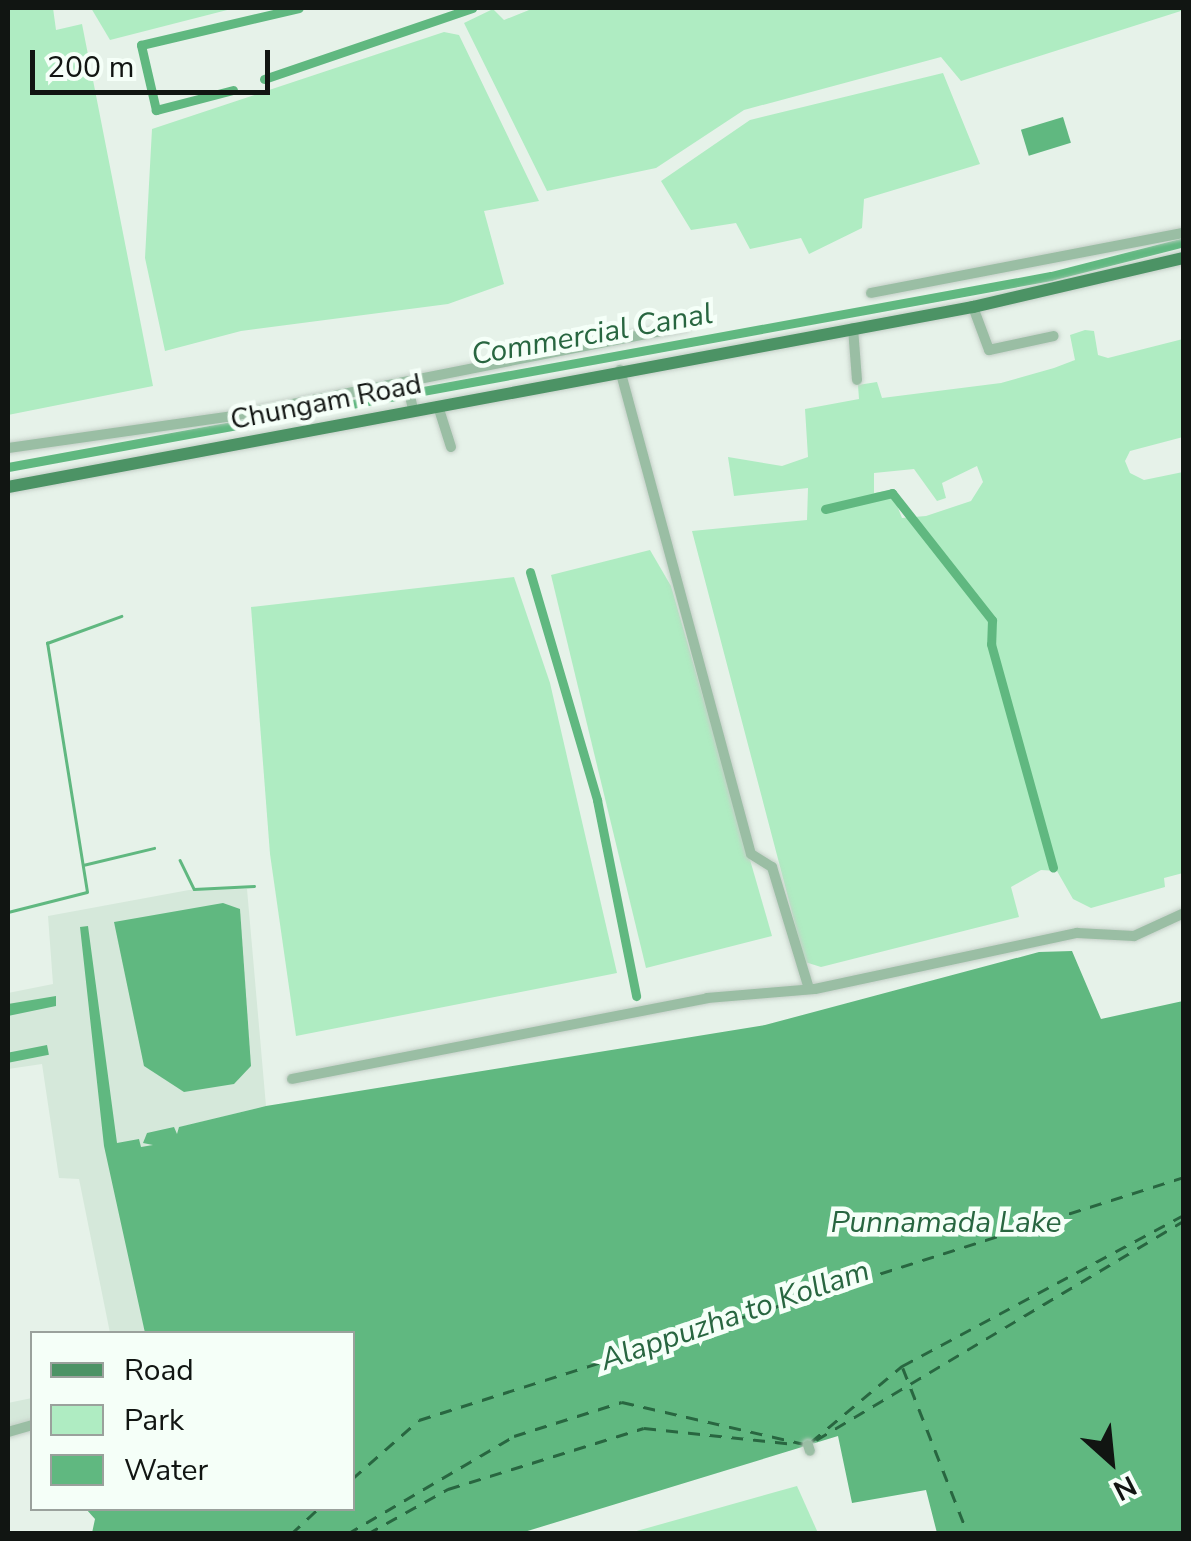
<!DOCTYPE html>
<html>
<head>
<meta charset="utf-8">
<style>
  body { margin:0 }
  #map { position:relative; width:1191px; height:1541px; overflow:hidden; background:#e6f2e9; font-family:"Nunito Sans",sans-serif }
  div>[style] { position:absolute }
  .built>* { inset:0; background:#d5e8da }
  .green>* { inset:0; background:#afecc2 }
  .water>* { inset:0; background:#60b880; transform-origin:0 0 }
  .stream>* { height:2.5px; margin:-1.25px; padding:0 1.25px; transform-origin:1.25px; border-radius:1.25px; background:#60b880 }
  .canal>* { height:9px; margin:-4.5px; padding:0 4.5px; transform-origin:4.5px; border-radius:4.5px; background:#60b880 }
  .ferry>* { height:2.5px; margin-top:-1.25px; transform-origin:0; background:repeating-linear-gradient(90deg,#286640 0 12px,transparent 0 22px) }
  .roads { filter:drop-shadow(0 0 2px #c4cfc7) drop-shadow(0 0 2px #c4cfc7) }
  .minor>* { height:10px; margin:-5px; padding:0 5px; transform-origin:5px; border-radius:5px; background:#9abea4 }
  .major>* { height:12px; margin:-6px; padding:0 6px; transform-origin:6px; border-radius:6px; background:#4c9365 }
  span { translate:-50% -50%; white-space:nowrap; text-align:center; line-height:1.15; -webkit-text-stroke:9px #f5fff8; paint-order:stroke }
  .street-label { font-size:28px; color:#111512 }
  .water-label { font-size:30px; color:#286640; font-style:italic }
  .frame { position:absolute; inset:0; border:10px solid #111512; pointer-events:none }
  .legend { position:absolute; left:30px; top:1331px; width:325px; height:180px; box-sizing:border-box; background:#f5fff8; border:2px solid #9aa19c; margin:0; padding:12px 18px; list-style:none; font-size:30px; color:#111512 }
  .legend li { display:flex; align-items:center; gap:20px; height:50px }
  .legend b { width:50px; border:2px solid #9aa19c }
  .north { position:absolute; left:1061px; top:1411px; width:100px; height:100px; -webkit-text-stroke:8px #f5fff8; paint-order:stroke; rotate:153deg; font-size:28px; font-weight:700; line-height:40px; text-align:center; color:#111512 }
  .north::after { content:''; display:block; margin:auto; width:35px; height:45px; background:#111512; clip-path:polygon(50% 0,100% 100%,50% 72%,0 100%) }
  .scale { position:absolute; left:30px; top:50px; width:240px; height:45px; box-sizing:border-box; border:5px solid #111512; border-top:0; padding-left:12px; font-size:30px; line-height:35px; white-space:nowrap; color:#111512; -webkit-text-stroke:8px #f5fff8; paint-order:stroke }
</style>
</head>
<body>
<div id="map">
  <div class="built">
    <i style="clip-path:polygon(247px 889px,266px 1106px,180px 1127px,180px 1133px,153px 1146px,140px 1147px,139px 1140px,134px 1275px,145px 1333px,110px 1333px,79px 1179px,59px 1178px,42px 1064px,8px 1069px,8px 993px,53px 984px,48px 916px,189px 890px)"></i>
    <i style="clip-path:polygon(32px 1398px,32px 1424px,8px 1429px,8px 1403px)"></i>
  </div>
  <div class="green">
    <i style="clip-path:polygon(8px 8px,53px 8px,56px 30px,82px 24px,153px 386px,8px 415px)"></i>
    <i style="clip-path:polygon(91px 8px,235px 8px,110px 40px)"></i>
    <i style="clip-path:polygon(534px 8px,1183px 8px,1184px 10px,961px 81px,941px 57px,744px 110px,656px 168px,547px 191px,464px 23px,493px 9px,504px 20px)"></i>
    <i style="clip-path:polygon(444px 32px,459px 35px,539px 201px,484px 211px,504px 284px,448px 304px,241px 331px,165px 351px,145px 258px,152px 129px)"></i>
    <i style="clip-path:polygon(943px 73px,980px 164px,864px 199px,862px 228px,809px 254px,801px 238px,750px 249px,736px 223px,691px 230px,661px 181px,750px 120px)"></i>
    <i style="clip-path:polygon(evenodd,1085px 330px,1094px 331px,1098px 355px,1108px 358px,1183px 339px,1183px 437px,1130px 451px,1125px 461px,1130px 473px,1144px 480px,1183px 472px,1183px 873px,1164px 878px,1165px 887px,1091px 908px,1073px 899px,1057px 871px,1041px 870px,1011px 887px,1019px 917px,821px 967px,805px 962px,692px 531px,807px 520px,808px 488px,734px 496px,728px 457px,782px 466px,808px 457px,805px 409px,859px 399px,858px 385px,877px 382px,882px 398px,1001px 383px,1054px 368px,1075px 360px,1070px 335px,1085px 330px,977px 466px,983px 482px,971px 501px,926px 516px,902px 518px,891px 490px,874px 493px,874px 473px,914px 469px,937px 501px,946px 498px,942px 483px,977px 466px)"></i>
    <i style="clip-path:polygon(650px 550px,671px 586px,772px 936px,646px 968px,551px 575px)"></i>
    <i style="clip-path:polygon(514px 577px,550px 683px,617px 973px,296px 1036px,270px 854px,251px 607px)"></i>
    <i style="clip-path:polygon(797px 1486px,818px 1533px,626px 1534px)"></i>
  </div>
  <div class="water">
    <i style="left:1063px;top:117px;width:27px;height:44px;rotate:73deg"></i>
    <i style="clip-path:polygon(223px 903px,240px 909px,251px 1066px,234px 1084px,184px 1092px,144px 1066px,114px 922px)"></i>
    <i style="clip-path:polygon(88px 926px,117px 1143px,139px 1139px,141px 1147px,153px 1145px,143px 1143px,147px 1133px,174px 1127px,177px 1134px,179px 1127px,266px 1106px,765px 1025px,1039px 952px,1072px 951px,1101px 1019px,1183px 1001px,1183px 1533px,937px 1533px,926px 1490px,852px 1503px,838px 1436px,521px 1533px,92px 1533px,95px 1519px,86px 1509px,352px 1508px,352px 1334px,145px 1333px,104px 1146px,80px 927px)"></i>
    <i style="clip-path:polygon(56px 996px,56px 1006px,8px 1016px,8px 1004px)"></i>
    <i style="left:47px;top:1045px;width:10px;height:40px;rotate:79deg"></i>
  </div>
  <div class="stream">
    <i style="left:180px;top:860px;width:32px;rotate:64deg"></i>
    <i style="left:194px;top:889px;width:60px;rotate:-2.9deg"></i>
    <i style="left:83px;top:865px;width:73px;rotate:-13.5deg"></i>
    <i style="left:8px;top:912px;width:81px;rotate:-14.2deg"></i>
    <i style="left:87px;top:892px;width:252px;rotate:-99.1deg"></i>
    <i style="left:47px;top:643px;width:79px;rotate:-20deg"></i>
  </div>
  <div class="canal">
    <i style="left:264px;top:79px;width:220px;rotate:-18.8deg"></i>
    <i style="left:233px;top:90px;width:80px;rotate:165.4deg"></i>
    <i style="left:156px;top:110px;width:67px;rotate:-103deg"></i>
    <i style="left:141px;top:45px;width:162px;rotate:-13.2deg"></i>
    <i style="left:8px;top:467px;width:1060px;rotate:-10.38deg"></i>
    <i style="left:1051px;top:276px;width:137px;rotate:-14.3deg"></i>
    <i style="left:825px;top:509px;width:69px;rotate:-13.4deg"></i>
    <i style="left:892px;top:493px;width:162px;rotate:51.8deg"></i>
    <i style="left:992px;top:620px;width:24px;rotate:92deg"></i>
    <i style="left:991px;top:644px;width:232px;rotate:74.5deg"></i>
    <i style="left:530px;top:572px;width:238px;rotate:73.6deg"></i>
    <i style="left:597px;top:800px;width:200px;rotate:78.7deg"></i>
  </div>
  <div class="ferry">
    <i style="left:903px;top:1368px;width:178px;rotate:68.6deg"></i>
    <i style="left:816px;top:1440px;width:428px;rotate:-30.8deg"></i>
    <i style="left:811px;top:1442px;width:119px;rotate:-39.9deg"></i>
    <i style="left:902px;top:1366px;width:320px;rotate:-28.2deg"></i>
    <i style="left:352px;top:1479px;width:89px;rotate:-41.4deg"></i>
    <i style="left:419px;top:1420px;width:803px;rotate:-17.62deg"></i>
    <i style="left:291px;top:1534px;width:38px;rotate:-43deg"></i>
    <i style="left:347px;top:1534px;width:194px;rotate:-30.4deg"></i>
    <i style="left:514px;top:1436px;width:113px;rotate:-17.5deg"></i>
    <i style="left:622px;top:1402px;width:187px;rotate:13deg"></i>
    <i style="left:367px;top:1534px;width:93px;rotate:-29.1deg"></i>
    <i style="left:448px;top:1489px;width:205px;rotate:-17.3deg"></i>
    <i style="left:644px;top:1428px;width:151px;rotate:6.1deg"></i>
  </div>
  <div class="roads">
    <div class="minor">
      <i style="left:871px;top:293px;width:319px;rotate:-10.9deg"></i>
      <i style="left:973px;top:307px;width:46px;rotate:69.6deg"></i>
      <i style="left:989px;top:350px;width:66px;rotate:-12.2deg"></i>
      <i style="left:853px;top:328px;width:52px;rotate:85.6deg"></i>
      <i style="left:620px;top:370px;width:501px;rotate:74.86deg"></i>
      <i style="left:751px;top:854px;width:25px;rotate:32deg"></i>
      <i style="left:772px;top:867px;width:127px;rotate:73.1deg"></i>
      <i style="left:407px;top:383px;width:28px;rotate:77deg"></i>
      <i style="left:438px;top:406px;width:43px;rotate:72.4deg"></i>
      <i style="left:8px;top:448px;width:226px;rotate:-8.1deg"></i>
      <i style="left:232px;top:416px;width:462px;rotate:-11.2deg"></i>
      <i style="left:292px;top:1079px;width:423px;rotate:-11deg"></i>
      <i style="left:707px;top:998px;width:108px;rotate:-4.8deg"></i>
      <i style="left:815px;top:989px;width:268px;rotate:-12.1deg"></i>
      <i style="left:1077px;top:933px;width:57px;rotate:3deg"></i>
      <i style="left:1134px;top:936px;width:55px;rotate:-24.7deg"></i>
      <i style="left:8px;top:1432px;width:25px;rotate:-16deg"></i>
      <i style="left:808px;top:1445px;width:6px;rotate:72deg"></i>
    </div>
    <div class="major">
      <i style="left:8px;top:487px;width:982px;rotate:-10.57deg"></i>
      <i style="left:973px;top:307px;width:217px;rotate:-13.1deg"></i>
    </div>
  </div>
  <div class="street-label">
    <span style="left:326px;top:402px;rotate:-11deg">Chungam Road</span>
  </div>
  <div class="water-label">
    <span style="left:592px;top:335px;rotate:-10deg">Commercial Canal</span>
    <span style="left:946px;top:1223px">Punnamada Lake</span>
    <span style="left:735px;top:1316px;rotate:-19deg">Alappuzha to Kollam</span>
  </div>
  <div class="frame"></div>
  <ul class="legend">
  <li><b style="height:12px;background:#4c9365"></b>Road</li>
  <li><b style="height:28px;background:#afecc2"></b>Park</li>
  <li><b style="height:28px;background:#60b880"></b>Water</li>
  </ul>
  <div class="north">N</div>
  <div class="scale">200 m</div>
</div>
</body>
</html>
